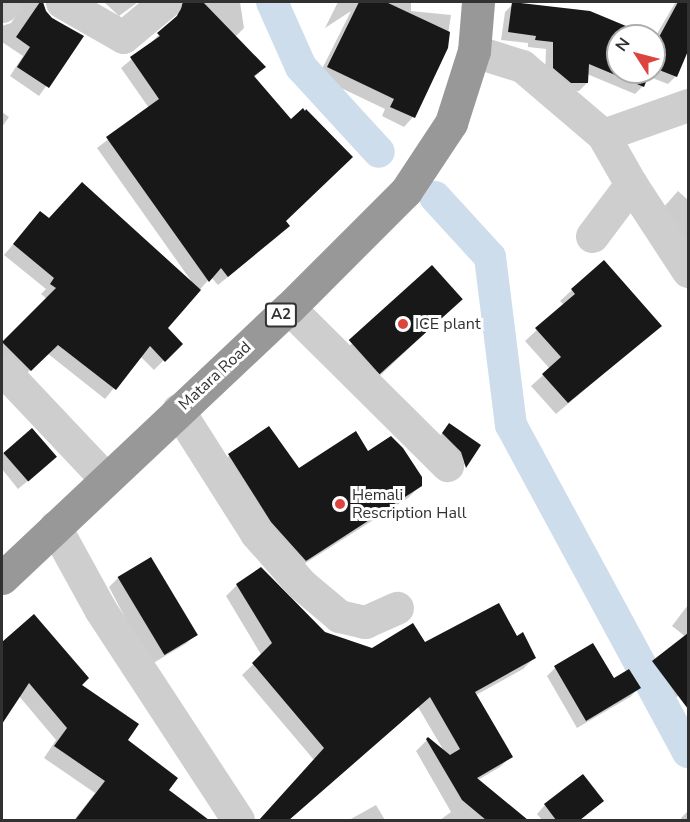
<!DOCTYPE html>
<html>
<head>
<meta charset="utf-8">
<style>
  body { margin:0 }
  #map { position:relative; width:690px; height:822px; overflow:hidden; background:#fff; font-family:"Nunito Sans",sans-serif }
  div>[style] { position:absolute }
  .shadow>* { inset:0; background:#0003 }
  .canal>* { height:32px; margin:-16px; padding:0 16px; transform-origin:16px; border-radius:16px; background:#ceddec }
  .building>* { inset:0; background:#181818; transform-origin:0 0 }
  .minor>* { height:33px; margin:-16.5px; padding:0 16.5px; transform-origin:16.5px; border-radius:16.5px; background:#cecece }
  .highway>* { height:33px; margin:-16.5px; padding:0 16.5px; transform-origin:16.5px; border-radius:16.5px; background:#989898 }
  .dots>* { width:16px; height:16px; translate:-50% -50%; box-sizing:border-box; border:3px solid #fff; border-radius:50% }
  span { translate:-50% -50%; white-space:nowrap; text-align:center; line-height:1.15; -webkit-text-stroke:6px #fff; paint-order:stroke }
  .shield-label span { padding:2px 4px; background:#fff; border:2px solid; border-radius:4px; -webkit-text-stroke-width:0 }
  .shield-label { font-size:15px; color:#313131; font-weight:700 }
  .poi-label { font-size:16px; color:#313131 }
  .left { translate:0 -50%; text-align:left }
  .street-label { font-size:16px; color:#313131 }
  .frame { position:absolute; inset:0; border:3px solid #313131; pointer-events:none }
  .north { position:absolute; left:606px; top:24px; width:60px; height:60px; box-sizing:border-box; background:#fff; border:2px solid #adadad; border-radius:50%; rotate:306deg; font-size:16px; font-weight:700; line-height:24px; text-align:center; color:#313131 }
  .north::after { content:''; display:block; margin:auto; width:21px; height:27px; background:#dd443f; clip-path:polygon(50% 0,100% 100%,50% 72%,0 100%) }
</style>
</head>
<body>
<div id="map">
  <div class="shadow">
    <i style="clip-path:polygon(13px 2px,42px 2px,45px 13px,82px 37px,39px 96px,10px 76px,23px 56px,2px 42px,2px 26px,11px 23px,16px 16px)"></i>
    <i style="clip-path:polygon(104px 2px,138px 2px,119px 16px)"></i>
    <i style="clip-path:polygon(187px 2px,240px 2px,244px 28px,235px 37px,264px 67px,254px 78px,284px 221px,278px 236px,218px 285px,211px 277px,166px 328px,171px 353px,154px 370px,140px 356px,105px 399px,47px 353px,21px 379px,2px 360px,2px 344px,47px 299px,41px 294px,46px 289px,4px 255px,40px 213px,49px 220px,192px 282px,97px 148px,149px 108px,121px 68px,149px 45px,183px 9px,189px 15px)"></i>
    <i style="clip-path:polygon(338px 2px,411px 2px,411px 11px,451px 15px,446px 47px,413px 117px,404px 127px,382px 116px,385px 109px,318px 77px,351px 11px,325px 28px)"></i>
    <i style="clip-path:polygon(672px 2px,688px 2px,688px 47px,676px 76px,668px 84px,647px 76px,643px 86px,635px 94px,587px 74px,587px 83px,579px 91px,562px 90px,545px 76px,546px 49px,528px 47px,528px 43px,501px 40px,505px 12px,513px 4px,646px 36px,618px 36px,618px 72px,654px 72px,654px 39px,675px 3px)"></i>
    <i style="clip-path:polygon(2px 112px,9px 117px,2px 127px)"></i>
    <i style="clip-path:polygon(678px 191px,688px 200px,688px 250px,655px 217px)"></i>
    <i style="clip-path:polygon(604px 262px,660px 326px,556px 414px,531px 386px,550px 369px,525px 341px,564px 305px,560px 301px,572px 290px)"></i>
    <i style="clip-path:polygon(431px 268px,445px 314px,366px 389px,336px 359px)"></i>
    <i style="clip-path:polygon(449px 425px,479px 446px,457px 474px,434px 443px)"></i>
    <i style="clip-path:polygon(32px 430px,47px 465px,18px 489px,2px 469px,2px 455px)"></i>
    <i style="clip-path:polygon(229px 456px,298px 470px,420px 486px,408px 498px,293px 571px,218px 467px)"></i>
    <i style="clip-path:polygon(118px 578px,195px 635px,187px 643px,150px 665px,109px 587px)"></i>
    <i style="clip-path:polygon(237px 585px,324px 634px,373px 650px,516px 638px,534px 658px,523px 669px,476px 695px,511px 756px,500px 767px,478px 780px,521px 817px,518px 820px,440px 820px,451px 812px,416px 751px,428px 739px,444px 751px,418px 707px,289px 820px,260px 820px,314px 760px,242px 675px,262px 656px,226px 596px)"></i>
    <i style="clip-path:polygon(688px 605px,688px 688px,669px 703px,644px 671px,686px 637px,672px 626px)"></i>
    <i style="clip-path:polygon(34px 616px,80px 686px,167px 791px,206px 820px,74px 820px,95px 793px,44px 758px,56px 740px,19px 696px,2px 721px,2px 644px)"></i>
    <i style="clip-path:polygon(555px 668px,613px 680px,639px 688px,630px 697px,577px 728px,547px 676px)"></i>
    <i style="clip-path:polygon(602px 801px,580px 820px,542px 820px,537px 814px,545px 805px)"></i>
    <i style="clip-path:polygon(376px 805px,385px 820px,349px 820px)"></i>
    <i style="clip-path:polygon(688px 811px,688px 820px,680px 820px,682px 817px)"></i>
  </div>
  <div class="canal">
    <i style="left:272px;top:2px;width:71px;rotate:66deg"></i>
    <i style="left:301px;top:67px;width:115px;rotate:47.5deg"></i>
    <i style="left:435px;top:197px;width:81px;rotate:47.5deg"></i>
    <i style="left:490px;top:257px;width:169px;rotate:82.9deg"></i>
    <i style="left:511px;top:425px;width:372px;rotate:61.6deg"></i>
  </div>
  <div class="building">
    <i style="clip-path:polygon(40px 2px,43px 2px,46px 11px,52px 18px,84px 36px,49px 88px,17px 67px,30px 47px,16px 37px)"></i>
    <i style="clip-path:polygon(183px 2px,203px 2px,266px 67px,254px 76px,291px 119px,303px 108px,305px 111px,306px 109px,353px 157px,286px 221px,290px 226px,228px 277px,221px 268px,209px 282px,106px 137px,159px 99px,130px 57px,160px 36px,157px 33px,177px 16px)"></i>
    <i style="clip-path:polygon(359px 2px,386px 2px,450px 32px,448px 48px,415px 118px,390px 107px,394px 99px,327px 67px)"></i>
    <i style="clip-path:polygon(512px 2px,590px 11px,650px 36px,618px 36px,618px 72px,650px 72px,644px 87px,589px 64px,588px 83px,571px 83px,553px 68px,553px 42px,535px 40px,536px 36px,508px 32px)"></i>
    <i style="clip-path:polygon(678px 2px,688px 2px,688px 51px,677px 77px,654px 68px,654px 38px,658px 39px)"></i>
    <i style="clip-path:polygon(82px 182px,201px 290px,168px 328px,183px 344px,165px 362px,150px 346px,116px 390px,58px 345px,31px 371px,2px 342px,56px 288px,50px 284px,54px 278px,13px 244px,40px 211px,49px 218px)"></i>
    <i style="clip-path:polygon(604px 260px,662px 326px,568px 403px,542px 374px,561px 357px,535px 328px,575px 294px,571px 289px)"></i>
    <i style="left:432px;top:265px;width:46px;height:112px;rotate:48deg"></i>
    <i style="clip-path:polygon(449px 423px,481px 445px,466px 468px,461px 452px,442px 433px)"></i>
    <i style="clip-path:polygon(269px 426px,299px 468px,356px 431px,368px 451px,391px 436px,403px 448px,422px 477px,422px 486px,306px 561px,271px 522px,228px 454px)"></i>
    <i style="left:32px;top:428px;width:38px;height:38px;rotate:49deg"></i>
    <i style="left:151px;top:557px;width:91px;height:39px;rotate:59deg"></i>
    <i style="clip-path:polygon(261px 567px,325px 632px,372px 648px,413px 623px,425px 642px,499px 603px,517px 636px,523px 632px,536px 658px,475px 692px,513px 757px,477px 778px,528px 820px,486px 820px,462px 800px,426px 739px,428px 737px,450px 755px,460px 749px,430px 697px,289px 820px,259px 820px,324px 748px,252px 663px,272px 643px,236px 584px)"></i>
    <i style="clip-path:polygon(34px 614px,89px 678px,82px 685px,139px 724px,128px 740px,178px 778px,169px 790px,209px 820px,75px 820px,105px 781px,54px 746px,67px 728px,29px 683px,2px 724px,2px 642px)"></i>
    <i style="clip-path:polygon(688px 633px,688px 709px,652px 661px)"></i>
    <i style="clip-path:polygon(593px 643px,614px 678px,629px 669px,641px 688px,586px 721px,554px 666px)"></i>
    <i style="clip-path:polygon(583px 774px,604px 801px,580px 820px,556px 820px,544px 804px)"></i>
  </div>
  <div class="minor">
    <i style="left:62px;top:2px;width:70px;rotate:29.8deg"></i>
    <i style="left:123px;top:37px;width:55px;rotate:-39.8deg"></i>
    <i style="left:2px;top:6px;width:6px;rotate:-45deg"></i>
    <i style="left:474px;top:51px;width:50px;rotate:17.4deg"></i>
    <i style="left:522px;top:66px;width:106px;rotate:40.4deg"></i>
    <i style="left:603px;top:135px;width:90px;rotate:-19.4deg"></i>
    <i style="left:603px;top:135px;width:56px;rotate:60.3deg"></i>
    <i style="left:631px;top:184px;width:104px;rotate:56.8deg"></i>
    <i style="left:592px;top:236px;width:65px;rotate:-53.1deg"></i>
    <i style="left:289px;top:308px;width:223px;rotate:44.8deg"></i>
    <i style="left:2px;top:369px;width:151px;rotate:46.6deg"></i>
    <i style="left:178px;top:410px;width:146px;rotate:57.6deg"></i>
    <i style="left:256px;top:533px;width:68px;rotate:48.6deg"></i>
    <i style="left:301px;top:584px;width:50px;rotate:40.1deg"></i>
    <i style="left:339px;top:616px;width:27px;rotate:13deg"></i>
    <i style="left:365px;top:622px;width:35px;rotate:-24deg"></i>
    <i style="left:55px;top:527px;width:94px;rotate:61.2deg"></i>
    <i style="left:100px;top:609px;width:252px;rotate:56.8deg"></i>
  </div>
  <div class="highway">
    <i style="left:2px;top:578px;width:394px;rotate:-43.3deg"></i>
    <i style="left:289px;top:308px;width:165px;rotate:-45deg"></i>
    <i style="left:406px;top:191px;width:82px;rotate:-56.5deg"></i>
    <i style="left:451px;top:123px;width:76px;rotate:-72.3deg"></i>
    <i style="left:474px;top:51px;width:49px;rotate:-85.3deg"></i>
  </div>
  <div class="dots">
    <i style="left:403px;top:324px;background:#dd443f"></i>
    <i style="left:340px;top:504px;background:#dd443f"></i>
  </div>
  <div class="shield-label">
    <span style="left:281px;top:315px">A2</span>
  </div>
  <div class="poi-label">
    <span class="left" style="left:415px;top:324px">ICE plant</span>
    <span class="left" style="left:352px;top:504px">Hemali<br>Rescription Hall</span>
  </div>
  <div class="street-label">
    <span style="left:215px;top:376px;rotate:-43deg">Matara Road</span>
  </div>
  <div class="frame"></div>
  <div class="north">N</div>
</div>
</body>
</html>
